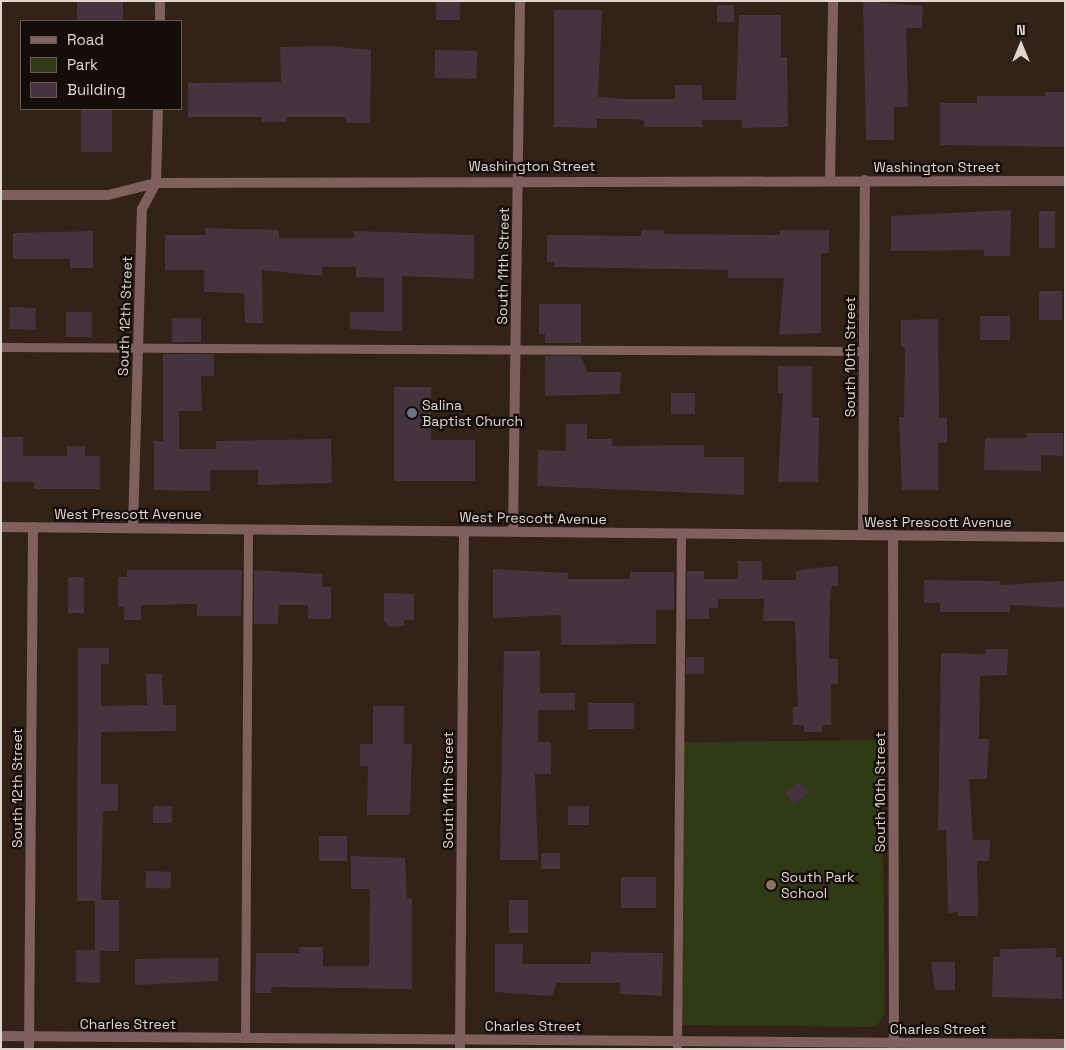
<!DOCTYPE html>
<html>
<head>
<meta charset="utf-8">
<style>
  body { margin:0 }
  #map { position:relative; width:1066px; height:1050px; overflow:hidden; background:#322218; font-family:"Space Grotesk",sans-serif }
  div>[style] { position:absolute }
  .green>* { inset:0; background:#303b16 }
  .building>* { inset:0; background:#45333e; transform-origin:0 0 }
  .service>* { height:9px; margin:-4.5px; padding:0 4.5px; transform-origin:4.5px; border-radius:4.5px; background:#7f605f }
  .minor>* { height:10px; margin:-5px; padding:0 5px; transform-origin:5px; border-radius:5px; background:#7f605f }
  .tertiary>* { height:10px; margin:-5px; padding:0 5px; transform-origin:5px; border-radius:5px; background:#7f605f }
  .dots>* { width:14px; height:14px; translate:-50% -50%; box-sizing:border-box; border:2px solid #140d09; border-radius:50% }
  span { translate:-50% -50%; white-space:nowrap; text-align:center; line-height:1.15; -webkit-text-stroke:4.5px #140d09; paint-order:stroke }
  .street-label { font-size:14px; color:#e1d6cf }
  .poi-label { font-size:14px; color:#e1d6cf }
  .left { translate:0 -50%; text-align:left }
  .frame { position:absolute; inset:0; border:2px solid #e1d6cf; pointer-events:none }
  .legend { position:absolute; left:20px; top:20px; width:162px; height:90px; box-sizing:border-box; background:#140d09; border:1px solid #665d58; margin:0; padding:6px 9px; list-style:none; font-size:15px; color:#e1d6cf }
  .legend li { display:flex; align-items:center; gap:10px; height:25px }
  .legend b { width:25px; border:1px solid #665d58 }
  .north { position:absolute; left:996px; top:20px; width:50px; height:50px; -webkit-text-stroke:4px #140d09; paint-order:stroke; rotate:0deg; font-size:14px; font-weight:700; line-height:20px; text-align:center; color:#e1d6cf }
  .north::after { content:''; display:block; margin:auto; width:18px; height:22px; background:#e1d6cf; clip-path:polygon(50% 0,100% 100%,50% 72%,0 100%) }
</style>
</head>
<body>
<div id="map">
  <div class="green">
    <i style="clip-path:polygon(882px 740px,885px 1013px,879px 1023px,872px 1027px,681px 1025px,684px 742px)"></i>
  </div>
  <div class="building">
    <i style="left:77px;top:1px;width:46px;height:20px"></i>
    <i style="clip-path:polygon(863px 1px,923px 6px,922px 28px,906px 28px,908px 107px,894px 107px,894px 140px,866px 140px)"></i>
    <i style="left:436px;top:2px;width:24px;height:18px"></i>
    <i style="left:734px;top:5px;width:17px;height:17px;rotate:90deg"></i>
    <i style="clip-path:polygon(554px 10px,602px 10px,598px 97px,627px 99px,675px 99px,675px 85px,702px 85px,702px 100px,736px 100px,739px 15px,781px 15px,781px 57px,787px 57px,788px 127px,742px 128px,742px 120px,702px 120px,702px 127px,644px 127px,644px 121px,636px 119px,597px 119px,597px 128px,554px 127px)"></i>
    <i style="clip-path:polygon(330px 46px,371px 50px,370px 123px,346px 123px,346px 117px,286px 117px,286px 122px,261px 122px,261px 117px,188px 117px,188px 83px,281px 82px,280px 47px)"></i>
    <i style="left:435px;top:50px;width:42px;height:28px;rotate:1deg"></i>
    <i style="clip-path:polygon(1045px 92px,1065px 92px,1065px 147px,940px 145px,940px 103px,977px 103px,977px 96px,1045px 96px)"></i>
    <i style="left:81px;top:109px;width:31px;height:43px"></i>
    <i style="clip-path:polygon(1011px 210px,1010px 256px,984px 256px,984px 250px,891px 251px,891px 216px)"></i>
    <i style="left:1039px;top:211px;width:16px;height:37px"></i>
    <i style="clip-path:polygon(205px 228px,279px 230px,279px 238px,354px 238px,354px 231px,474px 235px,474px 279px,402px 276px,402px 331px,384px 331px,350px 329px,350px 312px,384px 312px,384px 278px,356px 277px,356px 267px,322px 267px,322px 276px,262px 270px,263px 323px,245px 323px,244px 293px,204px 292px,204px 270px,165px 270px,165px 235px,205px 235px)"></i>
    <i style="clip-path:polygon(641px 230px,664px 230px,664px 234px,780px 235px,780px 230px,829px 230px,829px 253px,821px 253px,821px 333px,779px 335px,784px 278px,728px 278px,728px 270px,554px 267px,554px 262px,547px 262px,547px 235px,641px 236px)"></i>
    <i style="clip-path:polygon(93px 231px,93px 268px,70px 268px,70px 259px,13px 259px,13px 233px)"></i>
    <i style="left:1039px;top:291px;width:23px;height:29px"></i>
    <i style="clip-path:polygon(539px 304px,581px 304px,581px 343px,545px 343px,545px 334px,539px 334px)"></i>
    <i style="left:10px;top:307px;width:26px;height:22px;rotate:2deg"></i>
    <i style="left:66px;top:312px;width:26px;height:25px"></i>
    <i style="left:980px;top:316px;width:30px;height:24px"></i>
    <i style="left:172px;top:318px;width:29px;height:24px"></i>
    <i style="clip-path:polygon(938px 319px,939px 418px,947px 418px,947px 443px,938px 443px,938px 490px,902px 490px,899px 417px,904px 417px,905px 347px,901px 347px,901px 320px)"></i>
    <i style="clip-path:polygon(163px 354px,214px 354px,214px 376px,201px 376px,202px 411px,179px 411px,179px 449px,216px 449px,216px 441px,331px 439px,332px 483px,258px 485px,258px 470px,210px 470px,210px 491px,154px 490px,154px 441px,163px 441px)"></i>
    <i style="clip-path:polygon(545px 356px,581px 356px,587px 372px,621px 372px,620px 394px,545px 396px)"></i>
    <i style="clip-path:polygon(778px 366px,812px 366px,812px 417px,819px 417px,818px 482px,778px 482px,783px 393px,778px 393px)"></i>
    <i style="clip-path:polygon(394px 387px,431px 387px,431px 440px,475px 440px,475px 481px,394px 481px)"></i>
    <i style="left:671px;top:393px;width:24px;height:21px"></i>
    <i style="clip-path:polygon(566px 424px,587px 424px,587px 439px,612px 439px,612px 446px,704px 445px,704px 457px,744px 457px,744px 495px,537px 486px,538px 450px,566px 451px)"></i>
    <i style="clip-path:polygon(1027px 433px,1063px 433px,1063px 456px,1041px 455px,1041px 471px,984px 470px,985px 438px,1027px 438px)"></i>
    <i style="clip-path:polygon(1px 437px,23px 437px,23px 456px,67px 456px,67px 446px,85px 446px,85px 456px,100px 456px,100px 489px,34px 489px,34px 482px,1px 482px)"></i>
    <i style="clip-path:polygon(738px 561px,762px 561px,762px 580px,796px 580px,796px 572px,805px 569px,838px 566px,838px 586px,832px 586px,830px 597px,829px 659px,838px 659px,838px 684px,831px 684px,831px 725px,822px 725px,822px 732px,804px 732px,804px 725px,793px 725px,793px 707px,798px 707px,795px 621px,763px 621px,764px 599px,718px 599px,718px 608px,709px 608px,709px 619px,687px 619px,687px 571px,704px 571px,704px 579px,738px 579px)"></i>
    <i style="clip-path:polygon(493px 569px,568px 573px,568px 579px,630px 579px,630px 572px,674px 572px,674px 610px,656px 610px,656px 644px,561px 645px,561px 615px,493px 618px)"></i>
    <i style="clip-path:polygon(127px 570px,242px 570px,241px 616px,197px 616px,197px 604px,141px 605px,141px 620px,124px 620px,124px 607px,118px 607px,118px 577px,127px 577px)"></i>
    <i style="clip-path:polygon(254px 570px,322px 574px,322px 587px,331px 587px,331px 619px,308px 619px,308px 605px,279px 605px,278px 624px,254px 624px)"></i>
    <i style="left:68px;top:577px;width:16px;height:36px"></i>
    <i style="clip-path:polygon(924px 580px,1000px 581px,1000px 585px,1065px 581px,1065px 608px,1010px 605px,1010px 612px,940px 612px,940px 603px,924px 603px)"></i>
    <i style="clip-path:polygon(384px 593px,414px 594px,414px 620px,404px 620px,404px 626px,389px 627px,384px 621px)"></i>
    <i style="clip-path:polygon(78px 648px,109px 648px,109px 664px,101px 664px,101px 706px,147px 705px,146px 674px,162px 674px,163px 705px,176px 705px,176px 731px,101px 732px,101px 784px,118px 784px,118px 811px,103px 811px,101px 900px,119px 900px,119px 951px,100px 951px,100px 983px,76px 982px,76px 950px,95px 950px,95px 901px,77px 901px)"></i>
    <i style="clip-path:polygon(986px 649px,1008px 649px,1007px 675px,980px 676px,979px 739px,989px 739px,987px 779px,969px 779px,973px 840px,990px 840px,989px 861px,977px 861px,978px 916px,958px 916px,958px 912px,948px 913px,946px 830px,938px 830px,941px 653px,985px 654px)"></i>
    <i style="clip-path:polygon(504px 651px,540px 651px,540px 693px,575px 693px,575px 710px,538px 710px,538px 742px,551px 742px,551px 774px,535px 774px,538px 860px,500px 860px)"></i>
    <i style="left:686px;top:657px;width:18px;height:17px"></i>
    <i style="left:588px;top:703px;width:46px;height:26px"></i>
    <i style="clip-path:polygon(373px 706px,404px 706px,404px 744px,412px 744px,410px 815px,367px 815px,368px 766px,360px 766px,360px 744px,373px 744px)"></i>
    <i style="left:800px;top:781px;width:15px;height:19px;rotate:53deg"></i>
    <i style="left:153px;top:806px;width:19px;height:17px"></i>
    <i style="left:568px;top:806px;width:21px;height:19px"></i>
    <i style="left:319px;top:836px;width:28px;height:25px"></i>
    <i style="left:541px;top:853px;width:19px;height:16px"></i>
    <i style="clip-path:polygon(351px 856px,405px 858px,407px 899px,412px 899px,412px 989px,271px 987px,271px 993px,255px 993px,256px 953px,299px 953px,299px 947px,323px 947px,323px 966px,369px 966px,370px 889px,351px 889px)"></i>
    <i style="left:146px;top:871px;width:25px;height:17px;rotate:2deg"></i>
    <i style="left:621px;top:877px;width:35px;height:31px"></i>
    <i style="left:509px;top:900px;width:19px;height:33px"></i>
    <i style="clip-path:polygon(495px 944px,523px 944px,522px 964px,591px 964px,591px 952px,663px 953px,662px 996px,620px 994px,620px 983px,557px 983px,552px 996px,495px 992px)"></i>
    <i style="clip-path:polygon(1056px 948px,1056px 957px,1062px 957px,1062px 999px,992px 997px,993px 957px,1000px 957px,1000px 949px)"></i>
    <i style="clip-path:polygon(188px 958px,218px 958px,218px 981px,135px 985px,135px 959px)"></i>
    <i style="clip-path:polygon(931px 962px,955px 962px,955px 990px,935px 990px)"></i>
  </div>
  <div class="service">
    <i style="left:1px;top:347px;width:863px;rotate:0.27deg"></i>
    <i style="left:245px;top:1038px;width:509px;rotate:-89.66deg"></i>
    <i style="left:677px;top:1049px;width:516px;rotate:-89.56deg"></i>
  </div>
  <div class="minor">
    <i style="left:160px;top:21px;width:20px;rotate:-90deg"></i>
    <i style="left:830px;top:180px;width:179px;rotate:-89deg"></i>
    <i style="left:1px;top:195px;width:107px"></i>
    <i style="left:108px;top:195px;width:49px;rotate:-14deg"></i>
    <i style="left:156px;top:183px;width:909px;rotate:-0.13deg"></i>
    <i style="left:133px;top:528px;width:319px;rotate:-88.4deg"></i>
    <i style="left:142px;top:209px;width:30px;rotate:-62deg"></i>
    <i style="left:156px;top:183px;width:74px;rotate:-88.5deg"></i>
    <i style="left:513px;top:532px;width:531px;rotate:-89.24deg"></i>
    <i style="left:863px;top:535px;width:355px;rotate:-89.7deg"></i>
    <i style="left:893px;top:535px;width:513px;rotate:89.89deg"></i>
    <i style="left:1px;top:1036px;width:1064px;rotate:0.43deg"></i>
    <i style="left:29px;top:1049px;width:522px;rotate:-89.56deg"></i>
    <i style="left:460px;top:1049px;width:518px;rotate:-89.56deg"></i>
  </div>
  <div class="tertiary">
    <i style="left:1px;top:527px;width:1064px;rotate:0.54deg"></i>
  </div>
  <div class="dots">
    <i style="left:412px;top:413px;background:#6b7280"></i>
    <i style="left:771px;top:885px;background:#8d6e63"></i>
  </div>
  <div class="street-label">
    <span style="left:532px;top:166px">Washington Street</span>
    <span style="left:937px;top:167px">Washington Street</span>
    <span style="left:503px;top:266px;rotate:-89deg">South 11th Street</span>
    <span style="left:125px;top:316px;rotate:-88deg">South 12th Street</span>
    <span style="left:850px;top:357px;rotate:-90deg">South 10th Street</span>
    <span style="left:128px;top:514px">West Prescott Avenue</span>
    <span style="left:533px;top:518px;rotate:1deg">West Prescott Avenue</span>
    <span style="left:938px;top:522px">West Prescott Avenue</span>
    <span style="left:17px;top:788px;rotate:-90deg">South 12th Street</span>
    <span style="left:448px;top:790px;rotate:-90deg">South 11th Street</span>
    <span style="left:880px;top:792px;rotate:-90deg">South 10th Street</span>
    <span style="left:128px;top:1024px">Charles Street</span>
    <span style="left:533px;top:1026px">Charles Street</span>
    <span style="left:938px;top:1029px">Charles Street</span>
  </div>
  <div class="poi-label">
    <span class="left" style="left:422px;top:413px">Salina<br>Baptist Church</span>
    <span class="left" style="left:781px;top:885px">South Park<br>School</span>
  </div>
  <div class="frame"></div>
  <ul class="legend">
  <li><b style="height:6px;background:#7f605f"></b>Road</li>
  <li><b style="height:14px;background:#303b16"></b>Park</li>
  <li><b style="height:14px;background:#45333e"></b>Building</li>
  </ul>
  <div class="north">N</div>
</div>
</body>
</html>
